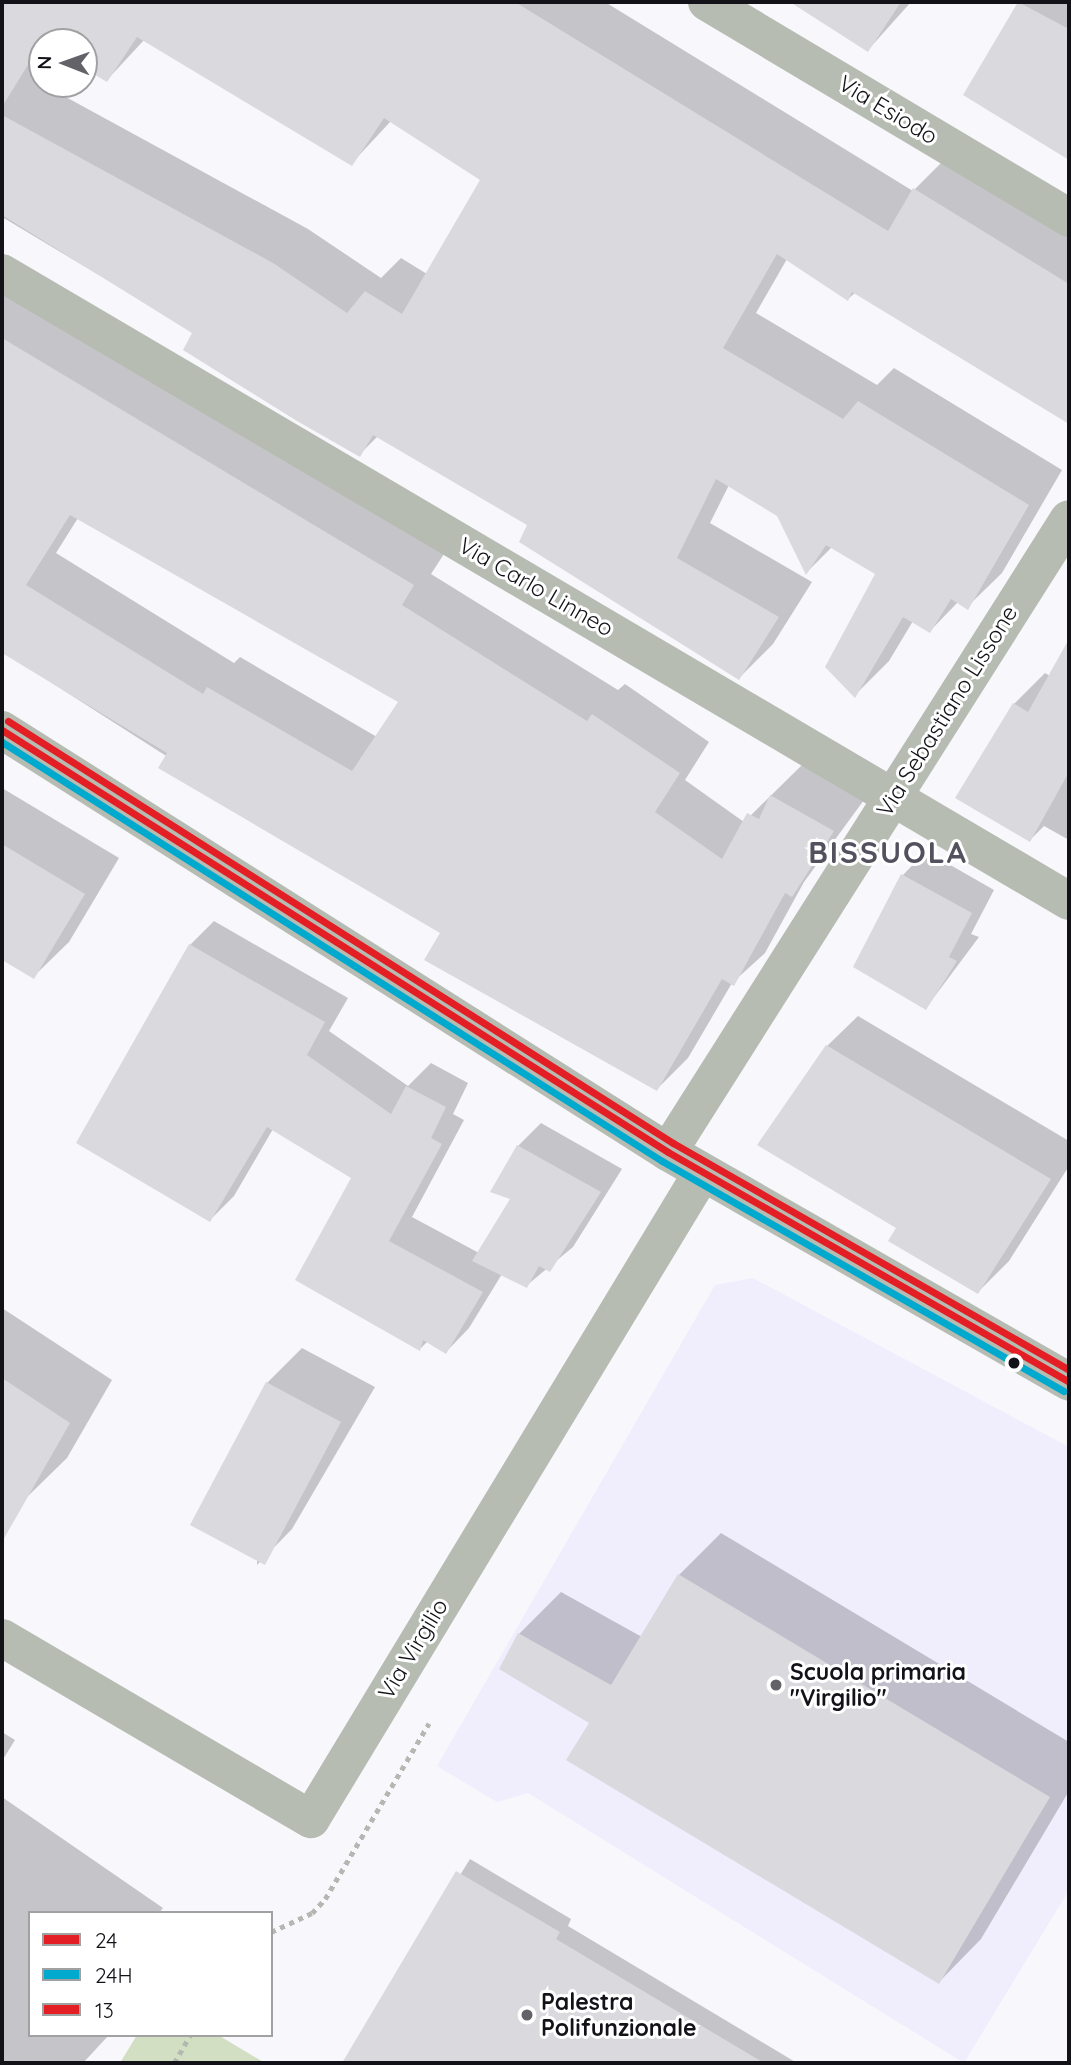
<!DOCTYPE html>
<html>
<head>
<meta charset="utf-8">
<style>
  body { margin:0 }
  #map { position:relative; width:1071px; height:2065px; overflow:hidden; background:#f7f7fc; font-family:Quicksand,sans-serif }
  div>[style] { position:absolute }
  .built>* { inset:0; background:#f0eefd }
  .green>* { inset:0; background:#d2dfc2 }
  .shadow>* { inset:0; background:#0003 }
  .building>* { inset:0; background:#d9d9de; transform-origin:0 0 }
  .path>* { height:4.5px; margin-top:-2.25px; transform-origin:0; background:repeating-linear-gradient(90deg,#b5b7b3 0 5px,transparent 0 10px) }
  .street>* { height:38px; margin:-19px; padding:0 19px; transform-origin:19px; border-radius:19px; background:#b7bcb3 }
  .bus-1>* { height:7px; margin:-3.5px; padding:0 3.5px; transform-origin:3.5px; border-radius:3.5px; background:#e31e24 }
  .bus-2>* { height:7px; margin:-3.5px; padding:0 3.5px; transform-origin:3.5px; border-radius:3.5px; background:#00a9ce }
  .bus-3>* { height:7px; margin:-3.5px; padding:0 3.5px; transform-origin:3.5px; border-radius:3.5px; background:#e31e24 }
  .dots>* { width:19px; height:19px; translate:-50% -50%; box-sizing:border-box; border:4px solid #fff; border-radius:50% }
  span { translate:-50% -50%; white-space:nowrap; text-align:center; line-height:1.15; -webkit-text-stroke:6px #fff; paint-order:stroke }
  .street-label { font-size:23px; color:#131218 }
  .poi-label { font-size:23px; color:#131218; font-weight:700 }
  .left { translate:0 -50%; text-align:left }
  .district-label { font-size:30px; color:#54515f; font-weight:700; letter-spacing:2px }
  .frame { position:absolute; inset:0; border:4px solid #131218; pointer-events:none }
  .legend { position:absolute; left:28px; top:1911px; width:245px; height:126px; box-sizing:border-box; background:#fff; border:2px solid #a1a0a3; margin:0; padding:9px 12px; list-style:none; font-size:21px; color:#131218 }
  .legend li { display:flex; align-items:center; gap:14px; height:35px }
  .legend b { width:35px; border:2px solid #a1a0a3 }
  .north { position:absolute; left:28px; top:28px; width:70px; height:70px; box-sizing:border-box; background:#fff; border:2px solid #a1a0a3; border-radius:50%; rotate:271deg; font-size:19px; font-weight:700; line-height:28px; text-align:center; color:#131218 }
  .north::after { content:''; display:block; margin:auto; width:24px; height:32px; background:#636268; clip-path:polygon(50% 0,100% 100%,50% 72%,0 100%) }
</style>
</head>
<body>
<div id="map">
  <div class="built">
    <i style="clip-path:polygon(753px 1278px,1069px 1447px,1069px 1890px,964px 2063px,528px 1793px,497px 1802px,437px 1766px,715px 1285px)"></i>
  </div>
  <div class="green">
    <i style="clip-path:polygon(137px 2035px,218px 2035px,265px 2063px,120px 2063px)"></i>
  </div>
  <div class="shadow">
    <i style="clip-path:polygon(evenodd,2px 2px,605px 2px,913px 191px,949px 155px,1069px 229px,1069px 422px,856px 292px,848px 299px,787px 259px,756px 313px,877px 385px,894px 368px,1062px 470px,1002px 573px,967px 607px,958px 602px,930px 631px,913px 621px,889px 661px,855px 695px,878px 574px,832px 547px,807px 572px,778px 515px,729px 485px,710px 523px,812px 582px,773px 644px,739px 678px,529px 524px,378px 436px,360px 454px,194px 332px,2px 217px,2px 2px,145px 39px,351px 164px,391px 121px,483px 179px,427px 274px,401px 258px,381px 278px,308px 229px,31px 78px,42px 62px,42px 42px,84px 42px,84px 66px,107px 80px,145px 39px)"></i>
    <i style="clip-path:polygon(801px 2px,911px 2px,868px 50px)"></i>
    <i style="clip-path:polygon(1020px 2px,1069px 2px,1069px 158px,965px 95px)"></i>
    <i style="clip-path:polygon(evenodd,2px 287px,444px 554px,431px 574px,618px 690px,625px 684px,709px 742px,685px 780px,744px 822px,802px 765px,864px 800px,804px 882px,765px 953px,732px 983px,688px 1058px,657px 1089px,443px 933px,2px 651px,2px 287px,78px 518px,400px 701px,377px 737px,240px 657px,234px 663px,56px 553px,78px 518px)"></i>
    <i style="clip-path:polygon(1069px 643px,1069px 840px,1044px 826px,1030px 840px,1014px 704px,1045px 673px,1050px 676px)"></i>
    <i style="clip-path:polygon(2px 788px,119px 858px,69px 942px,33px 977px,2px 958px)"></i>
    <i style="clip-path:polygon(926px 851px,994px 890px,971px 934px,979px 937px,926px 1008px,855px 967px,903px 875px)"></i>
    <i style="clip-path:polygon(214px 921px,348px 998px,329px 1031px,408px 1086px,431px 1063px,468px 1083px,453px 1114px,464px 1120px,412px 1217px,479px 1253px,513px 1198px,518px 1146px,541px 1123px,622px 1169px,573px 1247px,526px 1286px,502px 1274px,469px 1328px,446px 1352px,428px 1341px,420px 1349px,353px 1178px,273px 1129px,234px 1196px,210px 1220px,190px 945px)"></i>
    <i style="clip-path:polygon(858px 1016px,1069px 1141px,1069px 1166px,1009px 1261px,978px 1292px,827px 1046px)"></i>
    <i style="clip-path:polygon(2px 1308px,112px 1380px,67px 1458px,24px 1500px,2px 1487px)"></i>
    <i style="clip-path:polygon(302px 1348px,375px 1387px,292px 1529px,257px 1565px,267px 1383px)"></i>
    <i style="clip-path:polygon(721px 1533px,1069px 1742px,1069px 1791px,981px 1939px,939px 1982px,591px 1722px,519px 1634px,561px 1592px,642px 1637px,679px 1575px)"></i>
    <i style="clip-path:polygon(2px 1732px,15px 1740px,2px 1761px)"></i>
    <i style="clip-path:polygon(2px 1797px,163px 1908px,159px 1913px,30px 1913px,30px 2035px,109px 2035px,83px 2063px,2px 2063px)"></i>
    <i style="clip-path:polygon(470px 1859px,571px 1919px,568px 1926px,797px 2063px,344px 2063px)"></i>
  </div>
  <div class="building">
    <i style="clip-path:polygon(2px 2px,515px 2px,888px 231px,913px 188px,1069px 284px,1069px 424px,852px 292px,848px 301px,777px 254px,723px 348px,843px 419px,858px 401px,1029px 505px,968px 610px,951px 599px,930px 633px,903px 617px,855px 698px,825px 667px,875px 574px,826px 545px,806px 575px,777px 516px,716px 479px,677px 558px,779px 617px,739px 680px,519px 542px,527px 525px,373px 435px,360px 457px,297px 421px,183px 350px,192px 333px,2px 215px,2px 115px,273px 263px,347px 313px,365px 291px,402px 314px,480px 180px,384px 118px,352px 166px,137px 37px,107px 82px,84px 68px,84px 42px,42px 42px,2px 107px)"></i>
    <i style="clip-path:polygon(790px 2px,901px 2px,868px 52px)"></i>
    <i style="clip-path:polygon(1018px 2px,1069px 29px,1069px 160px,963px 95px)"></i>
    <i style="clip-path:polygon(evenodd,2px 338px,414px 585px,402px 605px,587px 721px,592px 714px,680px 773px,655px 812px,722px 859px,747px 813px,759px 819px,770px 795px,834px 831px,792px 897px,785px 893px,734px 986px,722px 979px,657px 1091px,424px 960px,440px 933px,158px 768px,167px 753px,2px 653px,2px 338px,70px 515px,398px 702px,352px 771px,207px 687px,203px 694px,26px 585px,70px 515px)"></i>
    <i style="clip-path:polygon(1069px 639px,1069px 772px,1030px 842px,955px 798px,1013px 703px,1028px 712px)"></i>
    <i style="clip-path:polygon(2px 844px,85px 894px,34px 979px,2px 960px)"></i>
    <i style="clip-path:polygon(901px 874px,972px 913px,949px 957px,957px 961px,926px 1010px,853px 967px)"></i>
    <i style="clip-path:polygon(189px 944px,325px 1022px,307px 1055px,391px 1114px,406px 1086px,446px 1107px,431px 1138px,442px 1144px,389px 1241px,483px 1292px,446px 1354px,423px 1340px,420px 1351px,295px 1280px,351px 1178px,267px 1127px,210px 1222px,76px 1143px)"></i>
    <i style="clip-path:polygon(826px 1045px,1051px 1179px,978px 1294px,888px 1241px,896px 1228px,757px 1145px)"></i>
    <i style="clip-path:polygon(517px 1145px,601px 1192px,550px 1272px,539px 1266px,527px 1288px,472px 1261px,510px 1199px,490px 1192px)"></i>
    <i style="clip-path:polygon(2px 1378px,70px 1423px,2px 1542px)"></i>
    <i style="left:266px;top:1382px;width:85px;height:162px;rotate:28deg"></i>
    <i style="clip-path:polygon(678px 1574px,1050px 1797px,939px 1984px,566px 1760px,589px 1723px,499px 1669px,518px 1633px,611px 1685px)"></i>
    <i style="clip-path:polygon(456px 1871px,560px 1932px,556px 1939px,764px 2063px,342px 2063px)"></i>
  </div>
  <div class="path">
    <i style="left:271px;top:1932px;width:45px;rotate:-24.9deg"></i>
    <i style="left:312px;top:1913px;width:19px;rotate:-47deg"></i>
    <i style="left:325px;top:1899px;width:204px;rotate:-59.4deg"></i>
    <i style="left:174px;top:2063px;width:32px;rotate:-60deg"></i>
  </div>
  <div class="street">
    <i style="left:707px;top:2px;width:422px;rotate:30.8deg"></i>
    <i style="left:2px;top:273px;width:1238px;rotate:30.48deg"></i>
    <i style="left:2px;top:730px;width:788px;rotate:32.36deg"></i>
    <i style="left:668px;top:1152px;width:462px;rotate:29.8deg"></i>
    <i style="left:668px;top:1152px;width:749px;rotate:-57.65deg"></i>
    <i style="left:2px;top:1638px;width:358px;rotate:30.4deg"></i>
    <i style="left:311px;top:1819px;width:755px;rotate:-58.82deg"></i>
  </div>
  <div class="bus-1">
    <i style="left:2px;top:730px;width:788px;rotate:32.36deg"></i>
    <i style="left:668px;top:1152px;width:462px;rotate:29.8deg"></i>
  </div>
  <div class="bus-2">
    <i style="left:2px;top:742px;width:782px;rotate:32.41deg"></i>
    <i style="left:662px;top:1161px;width:463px;rotate:29.8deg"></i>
  </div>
  <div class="bus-3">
    <i style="left:8px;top:721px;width:788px;rotate:32.4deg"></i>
    <i style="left:673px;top:1143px;width:456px;rotate:29.8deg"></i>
  </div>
  <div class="dots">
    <i style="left:1014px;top:1363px;background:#131218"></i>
    <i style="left:776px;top:1685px;background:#636268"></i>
    <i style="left:527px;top:2015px;background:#636268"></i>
  </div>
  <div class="street-label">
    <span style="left:888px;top:110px;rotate:31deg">Via Esiodo</span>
    <span style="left:536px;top:587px;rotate:30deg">Via Carlo Linneo</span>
    <span style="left:947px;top:711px;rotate:-58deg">Via Sebastiano Lissone</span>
    <span style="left:413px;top:1649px;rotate:-59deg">Via Virgilio</span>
  </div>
  <div class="poi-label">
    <span class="left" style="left:790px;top:1685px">Scuola primaria<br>"Virgilio"</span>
    <span class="left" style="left:541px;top:2015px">Palestra<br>Polifunzionale</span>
  </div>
  <div class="district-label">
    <span style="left:888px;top:852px">BISSUOLA</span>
  </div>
  <div class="frame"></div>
  <ul class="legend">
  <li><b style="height:9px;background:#e31e24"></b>24</li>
  <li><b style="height:9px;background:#00a9ce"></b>24H</li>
  <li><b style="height:9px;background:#e31e24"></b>13</li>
  </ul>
  <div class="north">N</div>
</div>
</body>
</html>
